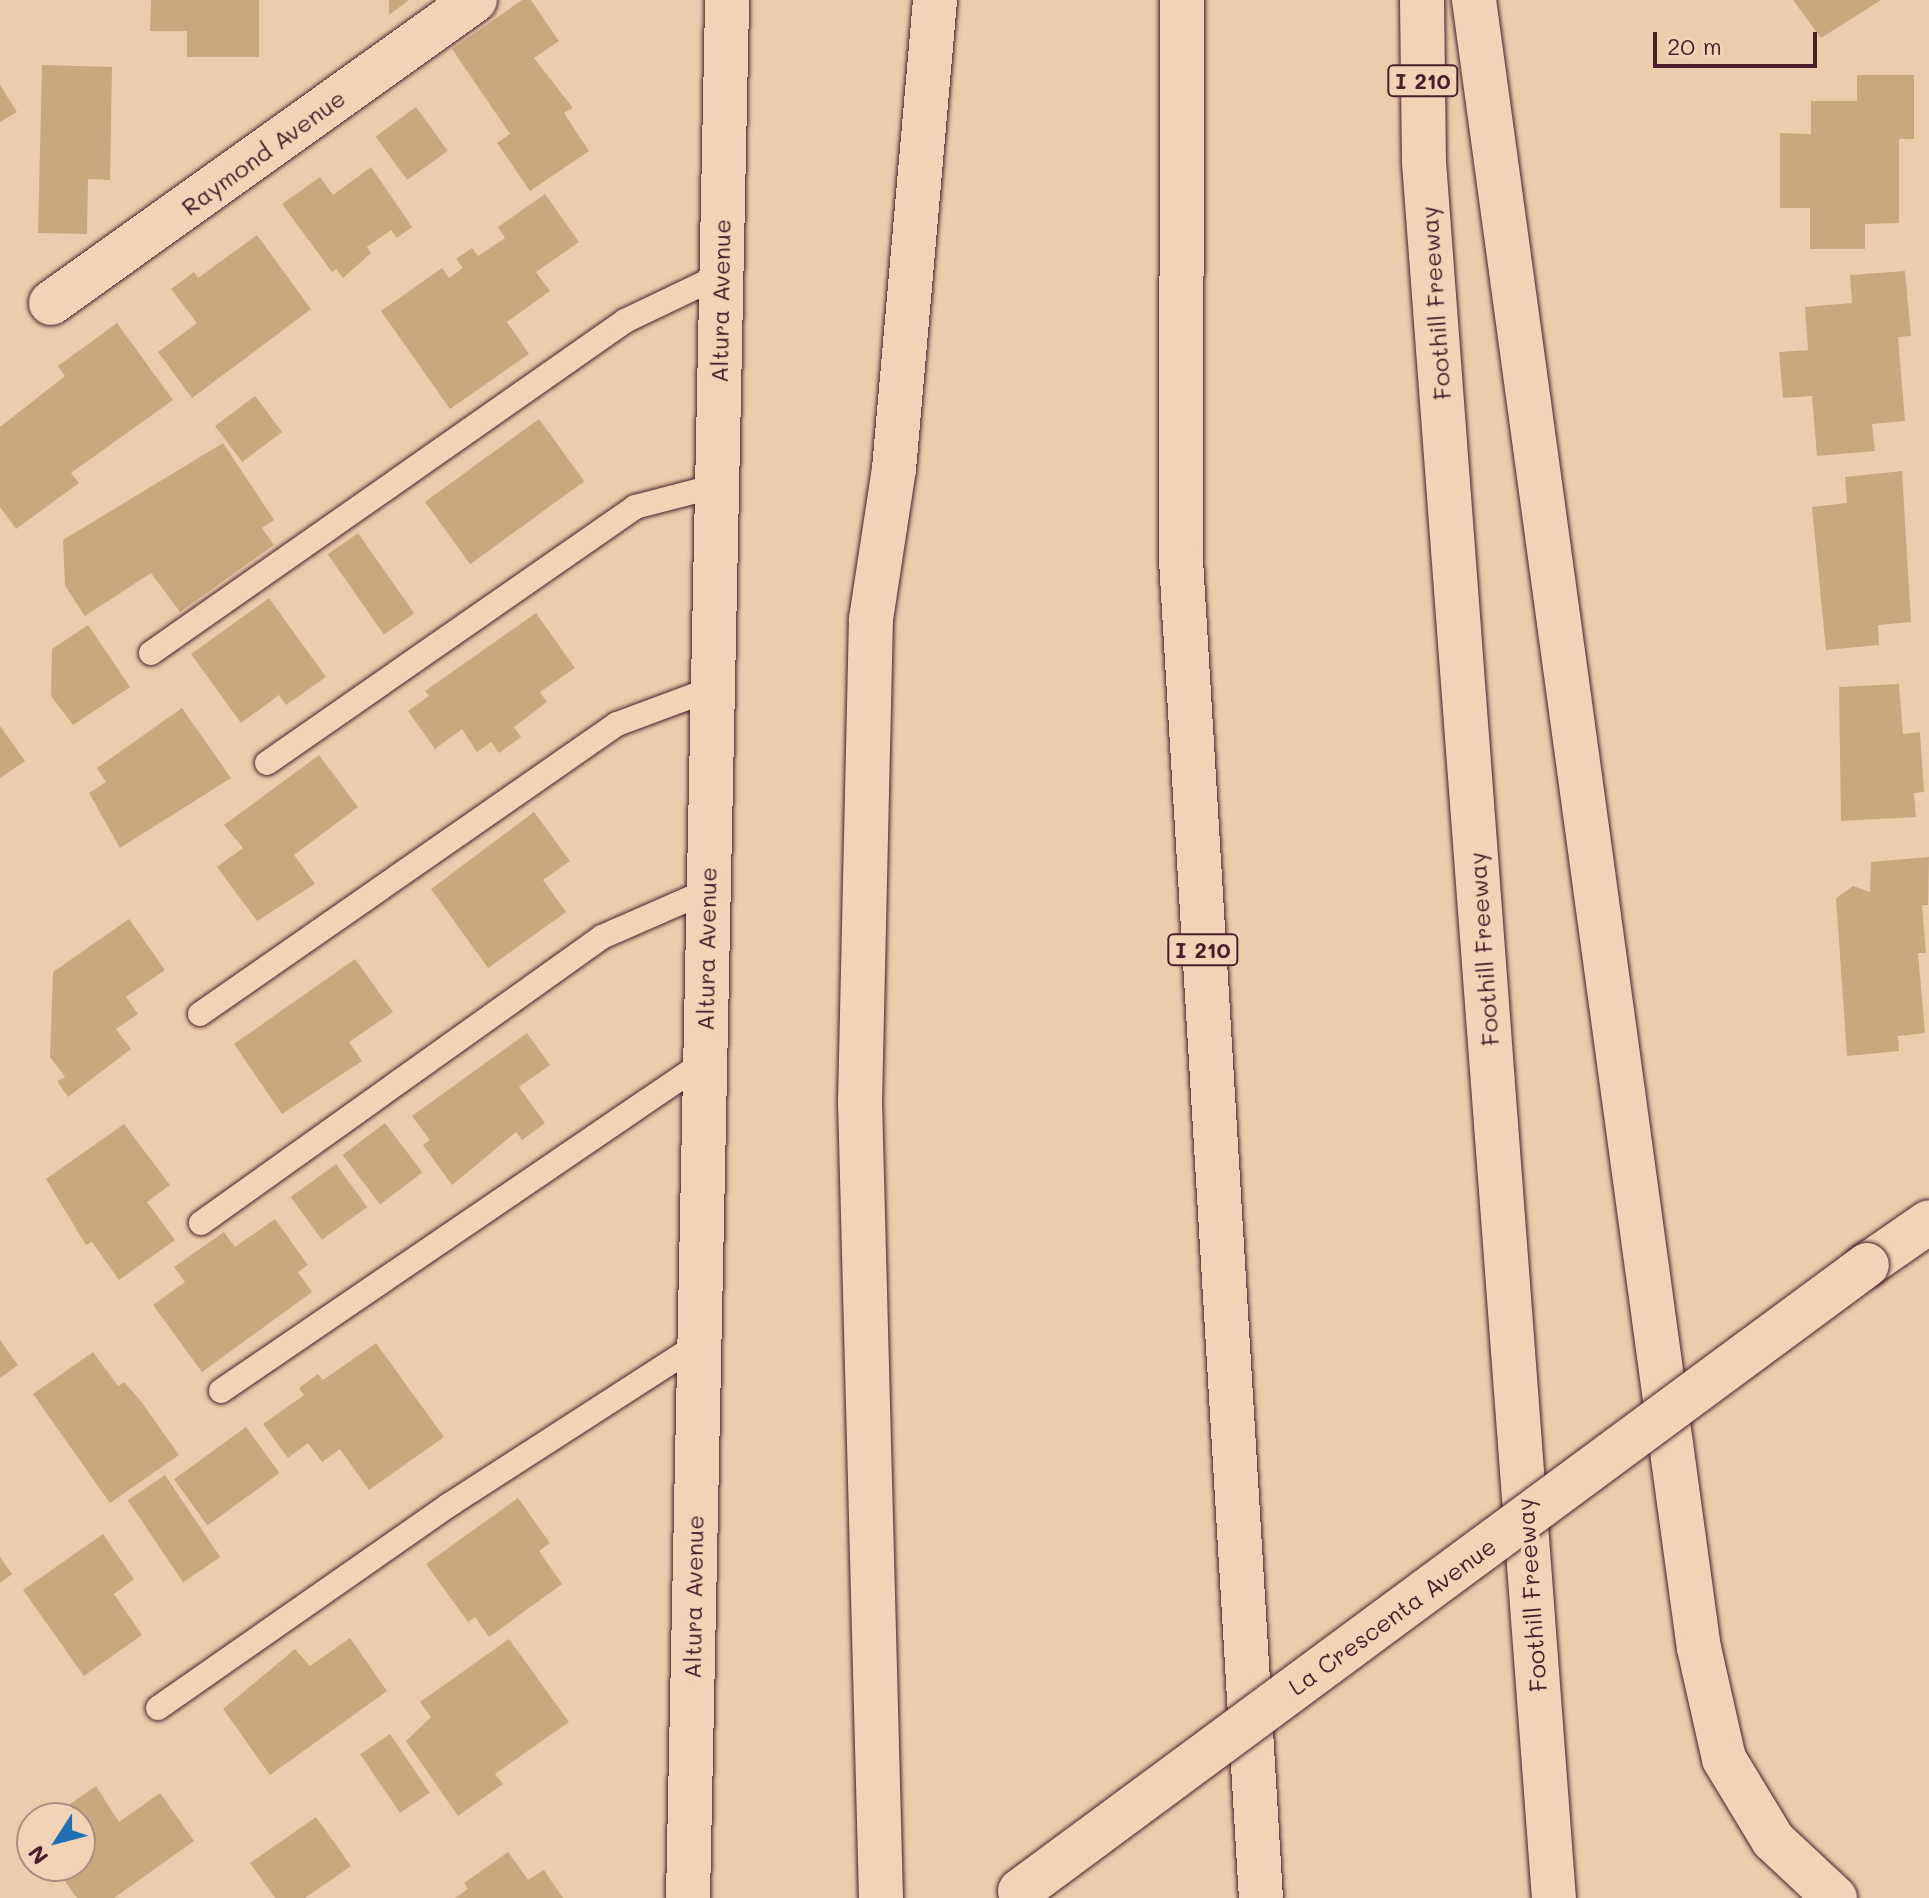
<!DOCTYPE html>
<html>
<head>
<meta charset="utf-8">
<style>
  body { margin:0 }
  #map { position:relative; width:1929px; height:1898px; overflow:hidden; background:#eacdac; font-family:Mali,sans-serif }
  div>[style] { position:absolute }
  .building>* { inset:0; background:#c8a97e; transform-origin:0 0 }
  .roads { filter:drop-shadow(0 0 2px #4a1f2b) drop-shadow(0 0 2px #4a1f2b) }
  .service>* { height:24px; margin:-12px; padding:0 12px; transform-origin:12px; border-radius:12px; background:#f1d4b7 }
  .minor>* { height:44px; margin:-22px; padding:0 22px; transform-origin:22px; border-radius:22px; background:#f1d4b7 }
  .secondary>* { height:44px; margin:-22px; padding:0 22px; transform-origin:22px; border-radius:22px; background:#f1d4b7 }
  .motorway>* { height:44px; margin:-22px; padding:0 22px; transform-origin:22px; border-radius:22px; background:#f1d4b7 }
  .bridges { filter:drop-shadow(0 0 2px #4a1f2b) drop-shadow(0 0 2px #4a1f2b) }
  .secondary-bridge>* { height:44px; margin:-22px; padding:0 22px; transform-origin:22px; border-radius:22px; background:#f1d4b7 }
  span { translate:-50% -50%; white-space:nowrap; text-align:center; line-height:1.15; -webkit-text-stroke:8px #f1d4b7; paint-order:stroke }
  .shield-label span { padding:2px 6px; background:#f1d4b7; border:2px solid; border-radius:6px; -webkit-text-stroke-width:0 }
  .shield-label { font-size:22px; color:#4a1f2b; font-weight:700 }
  .street-label { font-size:24px; color:#4a1f2b }
  .north { position:absolute; left:16px; top:1802px; width:80px; height:80px; box-sizing:border-box; background:#f1d4b7; border:2px solid #ae8c7f; border-radius:50%; rotate:234deg; font-size:22px; font-weight:700; line-height:32px; text-align:center; color:#4a1f2b }
  .north::after { content:''; display:block; margin:auto; width:28px; height:36px; background:#1f6fb2; clip-path:polygon(50% 0,100% 100%,50% 72%,0 100%) }
  .scale { position:absolute; left:1653px; top:32px; width:164px; height:36px; box-sizing:border-box; border:4px solid #4a1f2b; border-top:0; padding-left:10px; font-size:24px; line-height:28px; white-space:nowrap; color:#4a1f2b; -webkit-text-stroke:6px #f1d4b7; paint-order:stroke }
</style>
</head>
<body>
<div id="map">
  <div class="building">
    <i style="clip-path:polygon(151px 0,259px 0,259px 57px,187px 57px,187px 31px,150px 31px)"></i>
    <i style="clip-path:polygon(389px 0,409px 0,389px 15px)"></i>
    <i style="clip-path:polygon(522px 0,531px 0,559px 41px,534px 58px,573px 108px,564px 113px,589px 151px,530px 191px,497px 143px,510px 134px,452px 49px)"></i>
    <i style="clip-path:polygon(1793px 0,1881px 0,1821px 38px)"></i>
    <i style="clip-path:polygon(42px 65px,112px 67px,110px 180px,88px 179px,87px 234px,38px 233px)"></i>
    <i style="clip-path:polygon(1857px 75px,1914px 75px,1914px 139px,1899px 139px,1899px 223px,1865px 224px,1865px 249px,1810px 249px,1810px 208px,1780px 208px,1780px 133px,1811px 134px,1811px 101px,1857px 101px)"></i>
    <i style="clip-path:polygon(0 85px,17px 112px,0 122px)"></i>
    <i style="left:416px;top:107px;width:54px;height:50px;rotate:54deg"></i>
    <i style="clip-path:polygon(371px 167px,412px 227px,397px 238px,391px 230px,367px 247px,371px 253px,343px 278px,336px 269px,332px 272px,282px 204px,320px 177px,333px 195px)"></i>
    <i style="clip-path:polygon(545px 194px,579px 242px,536px 272px,550px 291px,507px 322px,529px 354px,450px 409px,381px 311px,442px 268px,449px 278px,463px 268px,456px 259px,472px 248px,478px 256px,505px 238px,498px 227px)"></i>
    <i style="clip-path:polygon(257px 235px,311px 309px,192px 398px,158px 352px,197px 323px,171px 289px,194px 272px,198px 278px)"></i>
    <i style="clip-path:polygon(1905px 271px,1911px 336px,1898px 337px,1905px 421px,1872px 424px,1875px 451px,1817px 456px,1812px 396px,1783px 398px,1779px 352px,1808px 350px,1805px 307px,1852px 303px,1850px 275px)"></i>
    <i style="clip-path:polygon(117px 323px,173px 400px,71px 473px,79px 483px,16px 529px,0 507px,0 427px,65px 376px,58px 366px)"></i>
    <i style="left:255px;top:396px;width:45px;height:50px;rotate:53deg"></i>
    <i style="left:539px;top:419px;width:77px;height:141px;rotate:54deg"></i>
    <i style="clip-path:polygon(223px 443px,274px 520px,262px 528px,274px 545px,180px 612px,151px 573px,85px 616px,65px 586px,63px 540px)"></i>
    <i style="clip-path:polygon(1902px 471px,1911px 622px,1878px 625px,1879px 645px,1826px 650px,1812px 507px,1847px 503px,1845px 477px)"></i>
    <i style="left:358px;top:533px;width:98px;height:37px;rotate:55deg"></i>
    <i style="clip-path:polygon(269px 598px,326px 677px,286px 705px,279px 695px,241px 723px,191px 654px)"></i>
    <i style="clip-path:polygon(536px 613px,575px 668px,540px 692px,547px 702px,514px 727px,521px 737px,499px 753px,491px 742px,477px 752px,462px 729px,435px 749px,408px 711px,429px 696px,425px 691px)"></i>
    <i style="clip-path:polygon(88px 625px,130px 687px,73px 725px,51px 696px,52px 649px)"></i>
    <i style="clip-path:polygon(1899px 684px,1903px 734px,1920px 732px,1924px 792px,1914px 793px,1916px 817px,1841px 821px,1839px 687px)"></i>
    <i style="clip-path:polygon(182px 708px,231px 778px,120px 848px,89px 793px,106px 782px,97px 768px)"></i>
    <i style="clip-path:polygon(0 726px,25px 761px,0 778px)"></i>
    <i style="clip-path:polygon(319px 755px,358px 807px,294px 855px,315px 884px,257px 921px,217px 867px,243px 848px,224px 825px)"></i>
    <i style="clip-path:polygon(534px 812px,570px 861px,543px 880px,566px 912px,488px 968px,431px 889px)"></i>
    <i style="clip-path:polygon(1929px 857px,1928px 905px,1922px 905px,1926px 953px,1918px 953px,1925px 1033px,1898px 1036px,1899px 1051px,1847px 1056px,1836px 898px,1853px 886px,1870px 892px,1871px 862px)"></i>
    <i style="clip-path:polygon(129px 919px,165px 970px,126px 997px,138px 1014px,116px 1029px,131px 1049px,68px 1097px,57px 1081px,65px 1077px,50px 1057px,53px 972px)"></i>
    <i style="clip-path:polygon(355px 959px,393px 1012px,349px 1042px,362px 1061px,282px 1114px,234px 1044px)"></i>
    <i style="clip-path:polygon(527px 1033px,550px 1065px,519px 1087px,545px 1123px,522px 1140px,516px 1132px,452px 1185px,423px 1145px,430px 1140px,412px 1116px)"></i>
    <i style="left:385px;top:1123px;width:62px;height:53px;rotate:53deg"></i>
    <i style="clip-path:polygon(124px 1124px,170px 1185px,147px 1202px,175px 1240px,119px 1280px,92px 1242px,86px 1245px,46px 1179px)"></i>
    <i style="left:336px;top:1164px;width:53px;height:56px;rotate:54deg"></i>
    <i style="clip-path:polygon(275px 1219px,308px 1265px,298px 1272px,312px 1292px,202px 1372px,153px 1305px,185px 1282px,174px 1267px,224px 1232px,235px 1247px)"></i>
    <i style="clip-path:polygon(0 1340px,18px 1365px,0 1378px)"></i>
    <i style="clip-path:polygon(376px 1343px,444px 1437px,369px 1490px,340px 1449px,322px 1462px,308px 1443px,288px 1458px,263px 1424px,304px 1395px,299px 1388px,318px 1374px,323px 1380px)"></i>
    <i style="clip-path:polygon(93px 1352px,118px 1386px,124px 1382px,140px 1400px,179px 1455px,110px 1503px,33px 1394px)"></i>
    <i style="left:246px;top:1427px;width:57px;height:89px;rotate:54deg"></i>
    <i style="left:165px;top:1475px;width:99px;height:45px;rotate:56deg"></i>
    <i style="clip-path:polygon(518px 1498px,550px 1543px,539px 1551px,562px 1584px,489px 1637px,475px 1617px,468px 1622px,426px 1564px)"></i>
    <i style="clip-path:polygon(103px 1534px,134px 1579px,114px 1594px,142px 1635px,84px 1676px,23px 1590px)"></i>
    <i style="clip-path:polygon(0 1557px,12px 1574px,0 1583px)"></i>
    <i style="clip-path:polygon(350px 1638px,387px 1691px,270px 1775px,223px 1709px,295px 1649px,310px 1666px)"></i>
    <i style="clip-path:polygon(509px 1639px,569px 1722px,495px 1774px,503px 1784px,458px 1816px,406px 1741px,431px 1717px,420px 1702px)"></i>
    <i style="left:390px;top:1734px;width:71px;height:36px;rotate:56deg"></i>
    <i style="clip-path:polygon(96px 1786px,119px 1822px,160px 1793px,194px 1841px,114px 1898px,77px 1898px,54px 1866px,80px 1866px,80px 1818px,50px 1818px)"></i>
    <i style="clip-path:polygon(316px 1817px,351px 1866px,305px 1898px,275px 1898px,250px 1863px)"></i>
    <i style="clip-path:polygon(508px 1852px,528px 1880px,544px 1870px,563px 1898px,455px 1898px,468px 1889px,464px 1883px)"></i>
  </div>
  <div class="roads">
    <div class="service">
      <i style="left:151px;top:653px;width:579px;rotate:-35.01deg"></i>
      <i style="left:625px;top:321px;width:106px;rotate:-25.6deg"></i>
      <i style="left:267px;top:763px;width:448px;rotate:-34.8deg"></i>
      <i style="left:635px;top:507px;width:84px;rotate:-14.5deg"></i>
      <i style="left:200px;top:1014px;width:508px;rotate:-34.82deg"></i>
      <i style="left:617px;top:724px;width:100px;rotate:-20.4deg"></i>
      <i style="left:201px;top:1223px;width:493px;rotate:-35.5deg"></i>
      <i style="left:602px;top:937px;width:115px;rotate:-23.7deg"></i>
      <i style="left:221px;top:1391px;width:584px;rotate:-34.26deg"></i>
      <i style="left:158px;top:1708px;width:355px;rotate:-34.9deg"></i>
      <i style="left:449px;top:1505px;width:295px;rotate:-32.8deg"></i>
    </div>
    <div class="minor">
      <i style="left:51px;top:303px;width:521px;rotate:-35.55deg"></i>
      <i style="left:688px;top:1898px;width:1898px;rotate:-88.82deg"></i>
    </div>
    <div class="secondary">
      <i style="left:1867px;top:1265px;width:75px;rotate:-34.7deg"></i>
    </div>
    <div class="motorway">
      <i style="left:1182px;top:0;width:560px;rotate:90.1deg"></i>
      <i style="left:1181px;top:560px;width:1340px;rotate:86.58deg"></i>
      <i style="left:1422px;top:0;width:162px;rotate:89.3deg"></i>
      <i style="left:1424px;top:162px;width:1741px;rotate:85.72deg"></i>
      <i style="left:1474px;top:0;width:1663px;rotate:82.23deg"></i>
      <i style="left:1699px;top:1648px;width:114px;rotate:77.3deg"></i>
      <i style="left:1724px;top:1759px;width:95px;rotate:58.8deg"></i>
      <i style="left:1773px;top:1840px;width:85px;rotate:43.1deg"></i>
      <i style="left:881px;top:1898px;width:796px;rotate:-91.51deg"></i>
      <i style="left:860px;top:1102px;width:483px;rotate:-88.7deg"></i>
      <i style="left:871px;top:619px;width:152px;rotate:-81.3deg"></i>
      <i style="left:894px;top:469px;width:471px;rotate:-85deg"></i>
    </div>
  </div>
  <div class="bridges">
    <div class="secondary-bridge">
      <i style="left:1020px;top:1891px;width:1053px;rotate:-36.47deg"></i>
    </div>
  </div>
  <div class="shield-label">
    <span style="left:1423px;top:81px">I 210</span>
    <span style="left:1203px;top:950px">I 210</span>
  </div>
  <div class="street-label">
    <span style="left:263px;top:152px;rotate:-36deg">Raymond Avenue</span>
    <span style="left:720px;top:301px;rotate:-89deg">Altura Avenue</span>
    <span style="left:1435px;top:303px;rotate:-94deg">Foothill Freeway</span>
    <span style="left:706px;top:949px;rotate:-89deg">Altura Avenue</span>
    <span style="left:1483px;top:949px;rotate:-94deg">Foothill Freeway</span>
    <span style="left:1531px;top:1595px;rotate:-94deg">Foothill Freeway</span>
    <span style="left:693px;top:1597px;rotate:-89deg">Altura Avenue</span>
    <span style="left:1392px;top:1616px;rotate:-36deg">La Crescenta Avenue</span>
  </div>
  <div class="north">N</div>
  <div class="scale">20 m</div>
</div>
</body>
</html>
